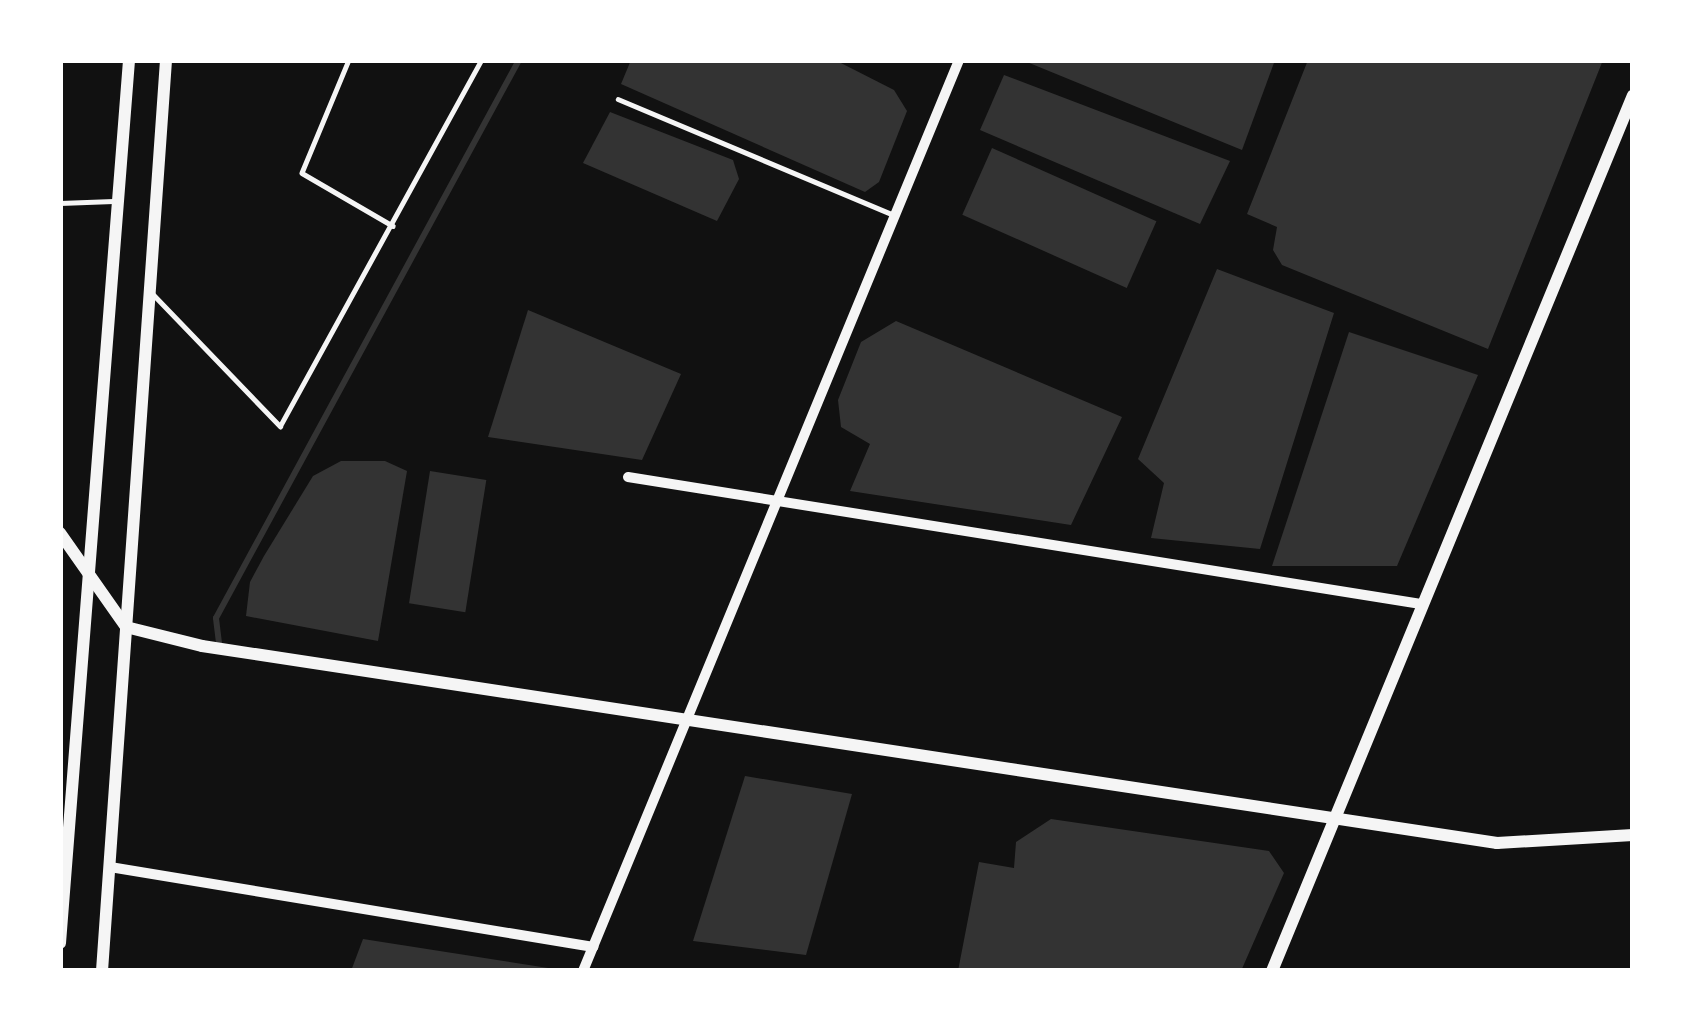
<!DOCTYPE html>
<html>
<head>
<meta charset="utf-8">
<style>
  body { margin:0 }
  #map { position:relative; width:1693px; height:1031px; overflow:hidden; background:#111; font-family:Signika,sans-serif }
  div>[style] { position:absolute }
  .water>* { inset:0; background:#333; transform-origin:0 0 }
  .stream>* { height:6px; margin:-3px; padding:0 3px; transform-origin:3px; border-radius:3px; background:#333 }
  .service>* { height:4.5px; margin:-2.25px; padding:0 2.25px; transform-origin:2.25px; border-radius:2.25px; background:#f5f5f5 }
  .minor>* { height:10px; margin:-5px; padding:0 5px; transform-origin:5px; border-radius:5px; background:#f5f5f5 }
  .tertiary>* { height:12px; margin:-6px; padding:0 6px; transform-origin:6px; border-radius:6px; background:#f5f5f5 }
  span { translate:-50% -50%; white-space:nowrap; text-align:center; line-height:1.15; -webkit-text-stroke:12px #fff; paint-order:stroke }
  .frame { position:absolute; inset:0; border:63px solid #fff; pointer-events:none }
</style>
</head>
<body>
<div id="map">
  <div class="water">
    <i style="clip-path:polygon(631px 60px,835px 60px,894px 90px,907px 111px,879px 182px,865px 192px,621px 84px)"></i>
    <i style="clip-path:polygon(1022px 60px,1275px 60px,1242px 150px)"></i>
    <i style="clip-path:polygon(1308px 60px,1603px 60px,1488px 349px,1282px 265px,1273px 250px,1277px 227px,1247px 214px)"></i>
    <i style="clip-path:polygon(1004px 75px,1230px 161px,1200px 224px,980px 130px)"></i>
    <i style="clip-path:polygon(610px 112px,733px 160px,739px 179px,717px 221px,583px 163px)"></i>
    <i style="left:992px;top:148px;width:180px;height:73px;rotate:24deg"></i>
    <i style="clip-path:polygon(1217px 269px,1334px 313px,1260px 549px,1151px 538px,1164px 483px,1138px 459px)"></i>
    <i style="clip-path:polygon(528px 310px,681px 374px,642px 460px,488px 437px)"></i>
    <i style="clip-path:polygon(896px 321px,1122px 417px,1071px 525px,850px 491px,870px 444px,841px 427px,838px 400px,861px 342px)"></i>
    <i style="clip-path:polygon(1349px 332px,1478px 375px,1397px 566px,1272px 566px)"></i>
    <i style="clip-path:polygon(341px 461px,385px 461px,407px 471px,378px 641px,246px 616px,250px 582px,264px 556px,313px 476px)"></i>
    <i style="left:430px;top:471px;width:57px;height:134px;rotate:9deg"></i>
    <i style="clip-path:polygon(745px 776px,852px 794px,806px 955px,693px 941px)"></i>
    <i style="clip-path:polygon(1051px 819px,1269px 851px,1284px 873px,1241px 971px,958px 971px,979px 862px,1014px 868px,1016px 842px)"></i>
    <i style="clip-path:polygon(363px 939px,561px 970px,351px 971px)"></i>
  </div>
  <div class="stream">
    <i style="left:219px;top:643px;width:25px;rotate:-97deg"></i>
    <i style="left:216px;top:618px;width:635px;rotate:-61.5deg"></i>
  </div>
  <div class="service">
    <i style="left:349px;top:60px;width:122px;rotate:112.6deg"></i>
    <i style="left:302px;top:173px;width:105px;rotate:30.2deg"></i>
    <i style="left:618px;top:99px;width:296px;rotate:22.8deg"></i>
    <i style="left:60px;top:203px;width:53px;rotate:-2.2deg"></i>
    <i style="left:152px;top:293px;width:185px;rotate:46.1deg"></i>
    <i style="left:280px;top:426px;width:418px;rotate:-61.2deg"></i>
  </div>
  <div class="minor">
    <i style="left:628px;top:477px;width:803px;rotate:9.1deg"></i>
    <i style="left:110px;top:867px;width:490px;rotate:9.4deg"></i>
    <i style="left:583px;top:971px;width:986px;rotate:-67.57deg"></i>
  </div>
  <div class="tertiary">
    <i style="left:60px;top:533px;width:115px;rotate:54.9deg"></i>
    <i style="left:126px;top:627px;width:78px;rotate:14deg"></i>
    <i style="left:202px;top:646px;width:1310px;rotate:8.65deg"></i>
    <i style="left:1497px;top:843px;width:136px;rotate:-3.4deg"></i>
    <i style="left:60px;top:943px;width:886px;rotate:-85.53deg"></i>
    <i style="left:102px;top:971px;width:913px;rotate:-85.98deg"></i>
    <i style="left:1272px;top:971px;width:947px;rotate:-67.6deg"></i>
  </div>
  <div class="frame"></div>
</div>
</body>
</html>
